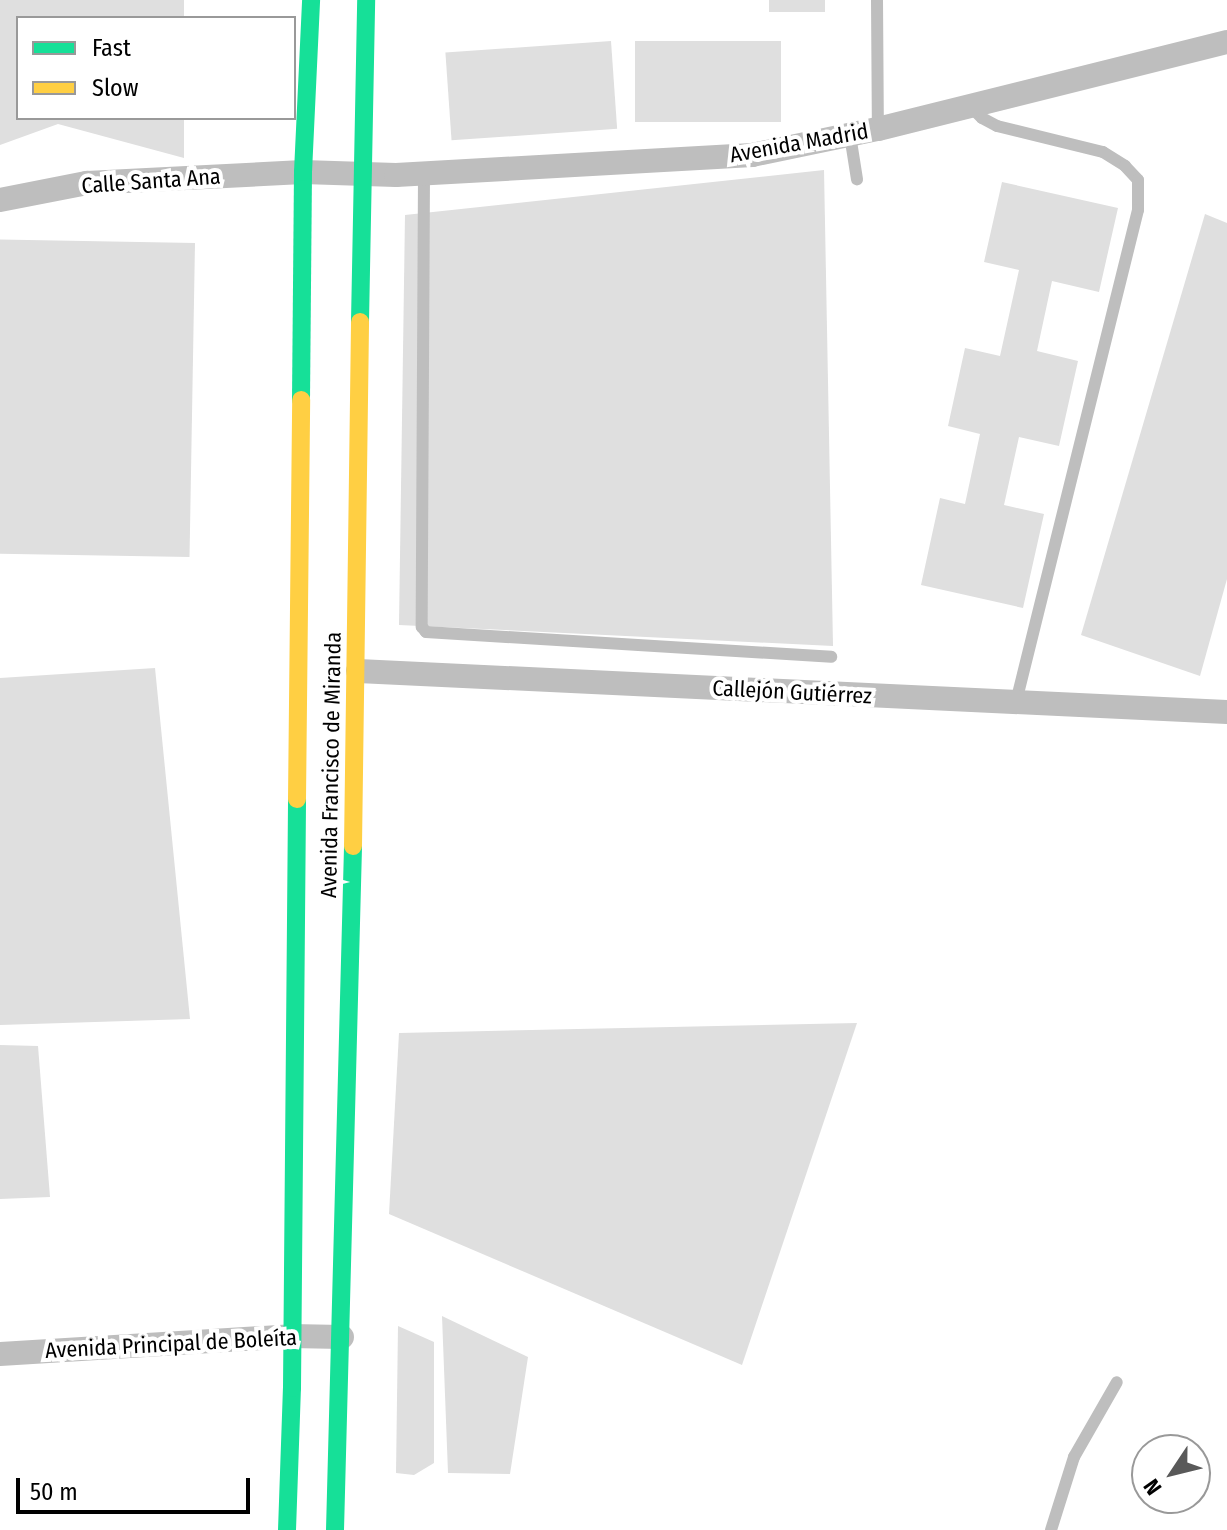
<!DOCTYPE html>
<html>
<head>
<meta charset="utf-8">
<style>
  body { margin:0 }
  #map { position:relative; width:1227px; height:1530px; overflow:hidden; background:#fff; font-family:"Fira Sans Condensed",sans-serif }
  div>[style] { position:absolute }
  .building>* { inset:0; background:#dfdfdf; transform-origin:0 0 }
  .lane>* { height:12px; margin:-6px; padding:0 6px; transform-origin:6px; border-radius:6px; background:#bebebe }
  .street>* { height:24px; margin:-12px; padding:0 12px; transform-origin:12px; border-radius:12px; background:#bebebe }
  .fast>* { height:18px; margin:-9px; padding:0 9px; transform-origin:9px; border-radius:9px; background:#16e098 }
  .slow>* { height:18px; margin:-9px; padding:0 9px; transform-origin:9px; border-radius:9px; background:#ffcf43 }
  span { translate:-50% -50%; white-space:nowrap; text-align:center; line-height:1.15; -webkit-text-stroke:8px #fff; paint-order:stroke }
  .street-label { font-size:22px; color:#000 }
  .legend { position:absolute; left:16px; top:16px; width:280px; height:104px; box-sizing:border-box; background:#fff; border:2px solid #999; margin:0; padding:10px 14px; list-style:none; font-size:24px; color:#000 }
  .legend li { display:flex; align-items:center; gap:16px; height:40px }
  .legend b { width:40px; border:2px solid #999 }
  .north { position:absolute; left:1131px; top:1434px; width:80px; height:80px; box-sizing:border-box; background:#fff; border:2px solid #999; border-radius:50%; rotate:235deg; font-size:22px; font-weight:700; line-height:32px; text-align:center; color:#000 }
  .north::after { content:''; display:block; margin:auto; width:28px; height:36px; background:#595959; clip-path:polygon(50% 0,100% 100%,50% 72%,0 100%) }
  .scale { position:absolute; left:16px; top:1478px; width:234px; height:36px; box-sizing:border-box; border:4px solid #000; border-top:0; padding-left:10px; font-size:24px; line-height:28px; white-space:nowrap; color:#000; -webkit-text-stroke:6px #fff; paint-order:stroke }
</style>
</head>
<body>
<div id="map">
  <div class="building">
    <i style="clip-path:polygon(0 0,184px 0,184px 18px,18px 18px,18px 118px,184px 118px,184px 158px,58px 124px,0 145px)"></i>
    <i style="left:769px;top:0;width:56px;height:12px"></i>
    <i style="left:611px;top:41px;width:88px;height:166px;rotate:86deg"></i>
    <i style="left:635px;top:41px;width:146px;height:81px"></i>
    <i style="clip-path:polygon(824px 170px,833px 646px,399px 625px,405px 215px)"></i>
    <i style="clip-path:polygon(1002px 182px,1118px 208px,1099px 292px,1052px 281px,1037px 351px,1078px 361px,1059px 446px,1019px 437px,1004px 505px,1044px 514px,1023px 608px,921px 585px,940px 498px,965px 504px,980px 434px,948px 426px,965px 348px,1000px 356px,1019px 270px,984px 262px)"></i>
    <i style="clip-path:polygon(1205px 214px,1227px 223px,1227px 579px,1200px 676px,1081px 635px)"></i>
    <i style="left:195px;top:243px;width:314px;height:197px;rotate:91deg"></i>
    <i style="clip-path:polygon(155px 668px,190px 1019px,0 1025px,0 678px)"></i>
    <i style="clip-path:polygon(857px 1023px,742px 1365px,389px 1214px,399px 1033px)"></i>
    <i style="clip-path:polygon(0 1045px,38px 1046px,50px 1197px,0 1199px)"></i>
    <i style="clip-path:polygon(442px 1316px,528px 1357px,510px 1474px,448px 1473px)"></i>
    <i style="clip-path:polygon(398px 1326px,434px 1342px,434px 1463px,414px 1475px,396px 1473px)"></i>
  </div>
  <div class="lane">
    <i style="left:877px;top:0;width:129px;rotate:89.6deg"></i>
    <i style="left:970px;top:106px;width:17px;rotate:45deg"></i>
    <i style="left:982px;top:118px;width:17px;rotate:28deg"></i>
    <i style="left:997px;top:126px;width:109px;rotate:13.8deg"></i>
    <i style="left:1103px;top:152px;width:26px;rotate:32deg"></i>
    <i style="left:1125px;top:166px;width:19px;rotate:47deg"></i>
    <i style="left:1138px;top:180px;width:30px;rotate:90deg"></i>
    <i style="left:1138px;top:210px;width:507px;rotate:103.93deg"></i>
    <i style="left:850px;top:135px;width:45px;rotate:81deg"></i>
    <i style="left:424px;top:174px;width:453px;rotate:90.3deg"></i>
    <i style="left:422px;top:627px;width:6px;rotate:51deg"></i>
    <i style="left:426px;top:632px;width:406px;rotate:3.5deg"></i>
    <i style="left:1051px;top:1530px;width:77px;rotate:-72.5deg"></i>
    <i style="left:1074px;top:1457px;width:86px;rotate:-60.2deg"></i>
  </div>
  <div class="street">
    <i style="left:0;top:200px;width:89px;rotate:-11.1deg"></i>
    <i style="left:87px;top:183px;width:216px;rotate:-2.9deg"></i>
    <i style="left:303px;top:172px;width:93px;rotate:1.8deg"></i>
    <i style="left:396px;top:175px;width:357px;rotate:-3.2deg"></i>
    <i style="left:752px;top:155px;width:129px;rotate:-11.7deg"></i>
    <i style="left:878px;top:129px;width:360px;rotate:-14deg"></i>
    <i style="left:358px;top:671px;width:870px;rotate:2.7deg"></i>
    <i style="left:0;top:1354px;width:292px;rotate:-3.5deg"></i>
    <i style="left:291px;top:1336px;width:51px;rotate:1.1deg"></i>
  </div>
  <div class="fast">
    <i style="left:360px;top:322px;width:322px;rotate:-88.9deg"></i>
    <i style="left:301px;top:400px;width:228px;rotate:-89.5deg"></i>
    <i style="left:303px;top:172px;width:172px;rotate:-87.3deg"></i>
    <i style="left:287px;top:1530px;width:142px;rotate:-88deg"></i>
    <i style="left:292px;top:1388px;width:589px;rotate:-89.51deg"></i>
    <i style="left:335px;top:1530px;width:684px;rotate:-88.49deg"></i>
  </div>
  <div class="slow">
    <i style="left:297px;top:799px;width:399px;rotate:-89.4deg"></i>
    <i style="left:353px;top:846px;width:524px;rotate:-89.23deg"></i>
  </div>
  <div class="street-label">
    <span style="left:799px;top:143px;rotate:-10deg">Avenida Madrid</span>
    <span style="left:151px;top:181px;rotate:-4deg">Calle Santa Ana</span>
    <span style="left:792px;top:692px;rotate:3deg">Callejón Gutiérrez</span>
    <span style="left:331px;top:765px;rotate:-89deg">Avenida Francisco de Miranda</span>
    <span style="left:171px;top:1344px;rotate:-3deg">Avenida Principal de Boleíta</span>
  </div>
  <ul class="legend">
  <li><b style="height:10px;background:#16e098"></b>Fast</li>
  <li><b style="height:10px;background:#ffcf43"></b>Slow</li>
  </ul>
  <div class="north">N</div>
  <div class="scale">50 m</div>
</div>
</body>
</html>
